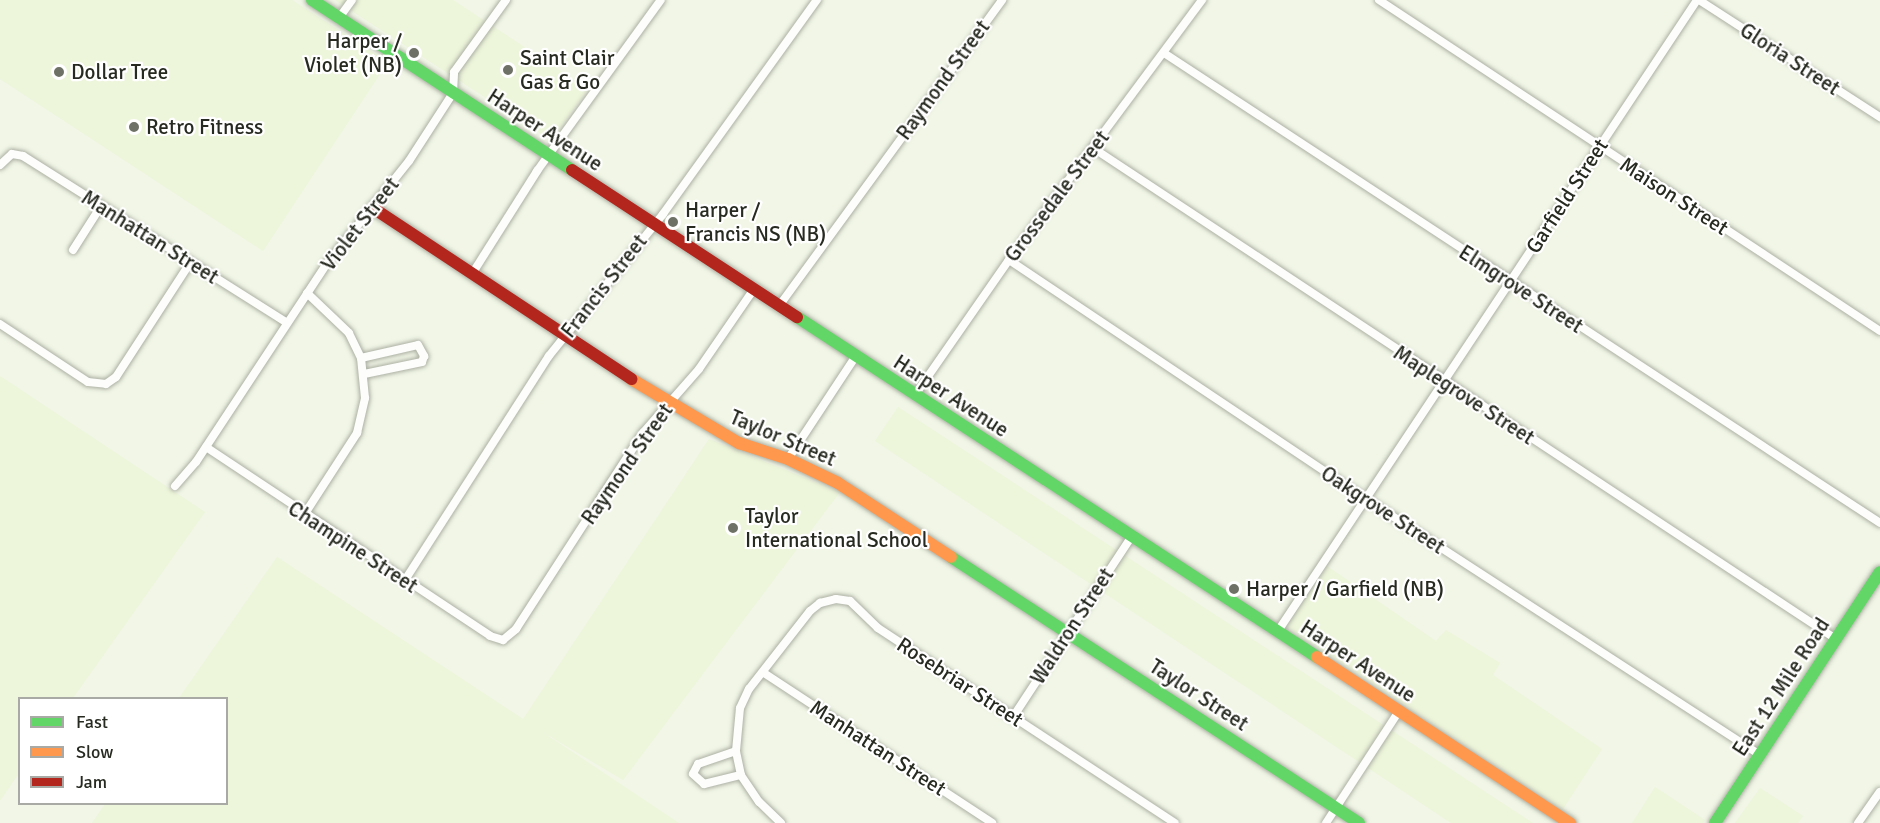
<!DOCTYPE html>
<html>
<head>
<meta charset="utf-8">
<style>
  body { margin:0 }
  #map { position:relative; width:1880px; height:823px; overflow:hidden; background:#f1f6e6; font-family:Signika,sans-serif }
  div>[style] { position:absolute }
  .built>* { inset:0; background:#edf5da }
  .roads { filter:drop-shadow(0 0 2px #acb0a4) drop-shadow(0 0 2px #acb0a4) }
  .street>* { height:8px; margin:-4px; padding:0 4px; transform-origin:4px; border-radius:4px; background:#fdfefb }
  .fast>* { height:12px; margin:-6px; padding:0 6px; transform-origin:6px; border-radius:6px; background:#63d668 }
  .slow>* { height:12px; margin:-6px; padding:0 6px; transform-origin:6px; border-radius:6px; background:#ff974d }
  .jam>* { height:12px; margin:-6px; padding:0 6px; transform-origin:6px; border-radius:6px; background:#b3261e }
  .dots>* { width:16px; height:16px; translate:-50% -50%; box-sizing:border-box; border:3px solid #fff; border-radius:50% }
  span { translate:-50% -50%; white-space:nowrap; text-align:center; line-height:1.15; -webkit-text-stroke:4.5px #fff; paint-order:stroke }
  .poi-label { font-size:21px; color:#272a20 }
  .right { translate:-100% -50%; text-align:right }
  .left { translate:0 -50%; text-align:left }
  .street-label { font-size:21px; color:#272a20 }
  .legend { position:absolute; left:18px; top:697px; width:210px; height:108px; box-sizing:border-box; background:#fff; border:2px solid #a9aaa6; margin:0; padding:8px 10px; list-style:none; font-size:18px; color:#272a20 }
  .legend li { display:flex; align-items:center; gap:12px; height:30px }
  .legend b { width:30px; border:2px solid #a9aaa6 }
</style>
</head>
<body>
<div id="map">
  <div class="built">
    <i style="clip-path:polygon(0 0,292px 0,388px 62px,263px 251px,0 79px)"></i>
    <i style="clip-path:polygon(335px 0,453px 0,588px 89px,551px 140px)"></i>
    <i style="clip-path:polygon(0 376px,205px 512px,73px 698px,20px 698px,19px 773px,0 801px)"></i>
    <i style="clip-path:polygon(898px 407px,1533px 823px,1451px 823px,875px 441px)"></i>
    <i style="clip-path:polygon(709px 439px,840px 492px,623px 780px,541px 731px,679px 823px,92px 823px,105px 804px,226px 804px,226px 698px,179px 698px,277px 557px,523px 719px)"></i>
    <i style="clip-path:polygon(1327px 566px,1436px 641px,1446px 630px,1500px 663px,1493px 675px,1602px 749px,1563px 809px,1287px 627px)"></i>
    <i style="clip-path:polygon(1655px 787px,1705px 820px,1703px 823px,1632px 823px)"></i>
    <i style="clip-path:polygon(1760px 788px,1803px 816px,1798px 823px,1735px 823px)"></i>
  </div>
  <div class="roads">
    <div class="street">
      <i style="left:1379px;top:0;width:600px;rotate:33.45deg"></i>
      <i style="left:1699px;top:0;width:216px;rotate:32.9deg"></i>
      <i style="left:339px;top:18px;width:22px;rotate:-54deg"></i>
      <i style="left:1164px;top:53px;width:856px;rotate:33.28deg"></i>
      <i style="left:1093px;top:148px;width:891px;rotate:33.46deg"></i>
      <i style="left:0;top:165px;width:16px;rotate:-43deg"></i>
      <i style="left:12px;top:154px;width:11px;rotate:10deg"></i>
      <i style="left:23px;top:156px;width:312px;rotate:32.3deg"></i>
      <i style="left:73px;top:250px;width:52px;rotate:-57.5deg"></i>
      <i style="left:1009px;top:260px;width:430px;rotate:33.8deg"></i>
      <i style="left:1366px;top:499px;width:470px;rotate:33deg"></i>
      <i style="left:472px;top:274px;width:122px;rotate:-57.7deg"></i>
      <i style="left:537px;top:171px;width:211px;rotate:-54.1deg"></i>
      <i style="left:779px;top:306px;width:379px;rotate:-53.9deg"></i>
      <i style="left:0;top:324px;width:105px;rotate:33.4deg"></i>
      <i style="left:88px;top:382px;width:18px;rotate:6deg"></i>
      <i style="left:106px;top:384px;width:12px;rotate:-35deg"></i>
      <i style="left:116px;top:377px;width:136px;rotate:-57deg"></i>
      <i style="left:361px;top:358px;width:58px;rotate:-12.8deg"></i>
      <i style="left:418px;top:345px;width:13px;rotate:61deg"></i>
      <i style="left:424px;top:356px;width:6px;rotate:108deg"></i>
      <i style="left:422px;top:362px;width:59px;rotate:168.3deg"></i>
      <i style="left:915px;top:395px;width:165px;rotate:-55.2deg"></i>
      <i style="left:1009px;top:260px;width:324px;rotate:-53.4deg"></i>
      <i style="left:206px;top:447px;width:341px;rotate:33.6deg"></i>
      <i style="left:490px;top:636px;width:14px;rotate:17deg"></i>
      <i style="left:503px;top:640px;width:17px;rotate:-40deg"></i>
      <i style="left:516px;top:629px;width:234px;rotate:-57.1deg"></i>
      <i style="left:643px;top:433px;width:85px;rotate:-48.8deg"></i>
      <i style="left:699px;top:369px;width:97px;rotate:-55.5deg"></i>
      <i style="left:788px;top:459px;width:123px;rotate:-56.6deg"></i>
      <i style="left:175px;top:486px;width:32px;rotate:-49deg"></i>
      <i style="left:196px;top:462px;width:236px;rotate:-56.6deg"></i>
      <i style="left:326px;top:265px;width:133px;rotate:-51.4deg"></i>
      <i style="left:409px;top:161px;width:81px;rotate:-57.1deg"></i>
      <i style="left:453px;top:93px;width:21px;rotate:-87deg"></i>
      <i style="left:454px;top:72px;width:89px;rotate:-54.2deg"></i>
      <i style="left:304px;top:515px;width:98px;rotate:-57.1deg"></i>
      <i style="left:357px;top:433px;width:36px;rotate:-77deg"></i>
      <i style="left:365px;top:398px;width:40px;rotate:-95.7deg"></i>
      <i style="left:361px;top:358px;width:28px;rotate:-116deg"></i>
      <i style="left:349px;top:333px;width:58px;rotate:-136.4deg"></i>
      <i style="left:405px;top:580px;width:266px;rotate:-57.3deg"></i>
      <i style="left:549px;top:356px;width:182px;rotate:-51.2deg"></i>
      <i style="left:663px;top:214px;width:264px;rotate:-54.3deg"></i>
      <i style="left:1278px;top:631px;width:757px;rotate:-56.41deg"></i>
      <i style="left:764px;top:673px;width:273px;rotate:33.3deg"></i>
      <i style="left:1013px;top:717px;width:217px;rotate:-56.7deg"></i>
      <i style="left:736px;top:751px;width:40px;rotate:161.1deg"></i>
      <i style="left:698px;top:764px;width:11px;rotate:117deg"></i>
      <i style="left:693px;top:774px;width:15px;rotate:42deg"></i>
      <i style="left:704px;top:784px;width:38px;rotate:-14deg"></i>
      <i style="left:781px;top:823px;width:30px;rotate:-136deg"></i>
      <i style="left:759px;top:802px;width:32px;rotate:-124deg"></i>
      <i style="left:741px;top:775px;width:25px;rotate:-102deg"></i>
      <i style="left:736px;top:751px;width:43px;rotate:-84.7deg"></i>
      <i style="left:740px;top:708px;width:21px;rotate:-65deg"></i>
      <i style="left:749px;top:689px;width:99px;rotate:-52deg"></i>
      <i style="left:810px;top:611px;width:13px;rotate:-39deg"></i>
      <i style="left:820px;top:603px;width:16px;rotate:-14deg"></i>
      <i style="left:836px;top:599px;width:14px;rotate:8deg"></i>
      <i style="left:850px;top:601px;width:39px;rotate:44deg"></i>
      <i style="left:878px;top:628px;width:355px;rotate:33.3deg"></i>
      <i style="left:1326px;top:823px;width:134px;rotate:-56.9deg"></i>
      <i style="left:1858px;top:823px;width:38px;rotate:-55deg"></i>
    </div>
    <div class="fast">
      <i style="left:312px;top:0;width:311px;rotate:33.2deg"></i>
      <i style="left:797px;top:317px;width:621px;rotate:33.18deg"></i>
      <i style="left:951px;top:557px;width:487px;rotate:33.1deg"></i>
      <i style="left:1715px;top:823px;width:300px;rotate:-56.7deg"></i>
    </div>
    <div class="slow">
      <i style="left:631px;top:379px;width:126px;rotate:30.7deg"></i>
      <i style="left:739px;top:443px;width:52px;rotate:18.1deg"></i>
      <i style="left:788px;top:459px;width:55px;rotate:25.6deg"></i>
      <i style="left:838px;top:483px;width:135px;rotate:33.2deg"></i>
      <i style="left:1317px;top:657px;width:303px;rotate:33.3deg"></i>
    </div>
    <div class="jam">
      <i style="left:572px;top:170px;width:269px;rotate:33.2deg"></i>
      <i style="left:373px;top:208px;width:310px;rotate:33.5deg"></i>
    </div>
  </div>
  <div class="dots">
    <i style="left:414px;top:53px;background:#6e7165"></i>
    <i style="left:508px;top:70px;background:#6e7165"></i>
    <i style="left:59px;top:72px;background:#6e7165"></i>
    <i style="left:134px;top:127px;background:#6e7165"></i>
    <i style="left:673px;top:222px;background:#6e7165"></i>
    <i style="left:733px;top:528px;background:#6e7165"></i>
    <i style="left:1234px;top:589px;background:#6e7165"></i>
  </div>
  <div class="poi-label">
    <span class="right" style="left:402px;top:53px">Harper /<br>Violet (NB)</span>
    <span class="left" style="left:520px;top:70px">Saint Clair<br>Gas &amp; Go</span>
    <span class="left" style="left:71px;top:72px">Dollar Tree</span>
    <span class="left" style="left:146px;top:127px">Retro Fitness</span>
    <span class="left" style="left:685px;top:222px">Harper /<br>Francis NS (NB)</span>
    <span class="left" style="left:745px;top:528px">Taylor<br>International School</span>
    <span class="left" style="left:1246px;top:589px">Harper / Garfield (NB)</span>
  </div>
  <div class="street-label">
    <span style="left:1790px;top:59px;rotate:33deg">Gloria Street</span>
    <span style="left:943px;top:80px;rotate:-54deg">Raymond Street</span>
    <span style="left:545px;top:130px;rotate:33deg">Harper Avenue</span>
    <span style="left:1057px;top:196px;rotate:-53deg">Grossedale Street</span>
    <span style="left:1567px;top:196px;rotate:-57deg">Garfield Street</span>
    <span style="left:1674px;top:196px;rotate:33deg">Maison Street</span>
    <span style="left:360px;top:224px;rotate:-52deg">Violet Street</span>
    <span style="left:150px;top:237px;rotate:32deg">Manhattan Street</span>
    <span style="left:604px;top:286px;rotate:-52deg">Francis Street</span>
    <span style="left:1521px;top:289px;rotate:33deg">Elmgrove Street</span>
    <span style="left:1464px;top:395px;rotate:33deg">Maplegrove Street</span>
    <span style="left:951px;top:396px;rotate:33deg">Harper Avenue</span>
    <span style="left:783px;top:438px;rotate:23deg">Taylor Street</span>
    <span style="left:627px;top:464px;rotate:-55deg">Raymond Street</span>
    <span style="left:1383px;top:510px;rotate:33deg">Oakgrove Street</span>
    <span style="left:353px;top:547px;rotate:33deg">Champine Street</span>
    <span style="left:1072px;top:626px;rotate:-57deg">Waldron Street</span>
    <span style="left:1358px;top:661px;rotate:33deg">Harper Avenue</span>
    <span style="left:960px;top:682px;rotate:33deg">Rosebriar Street</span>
    <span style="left:1781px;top:687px;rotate:-57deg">East 12 Mile Road</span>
    <span style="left:1199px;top:695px;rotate:33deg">Taylor Street</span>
    <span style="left:878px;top:748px;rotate:33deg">Manhattan Street</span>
  </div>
  <ul class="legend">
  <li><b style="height:8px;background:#63d668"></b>Fast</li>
  <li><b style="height:8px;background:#ff974d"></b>Slow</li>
  <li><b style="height:8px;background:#b3261e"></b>Jam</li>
  </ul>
</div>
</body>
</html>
